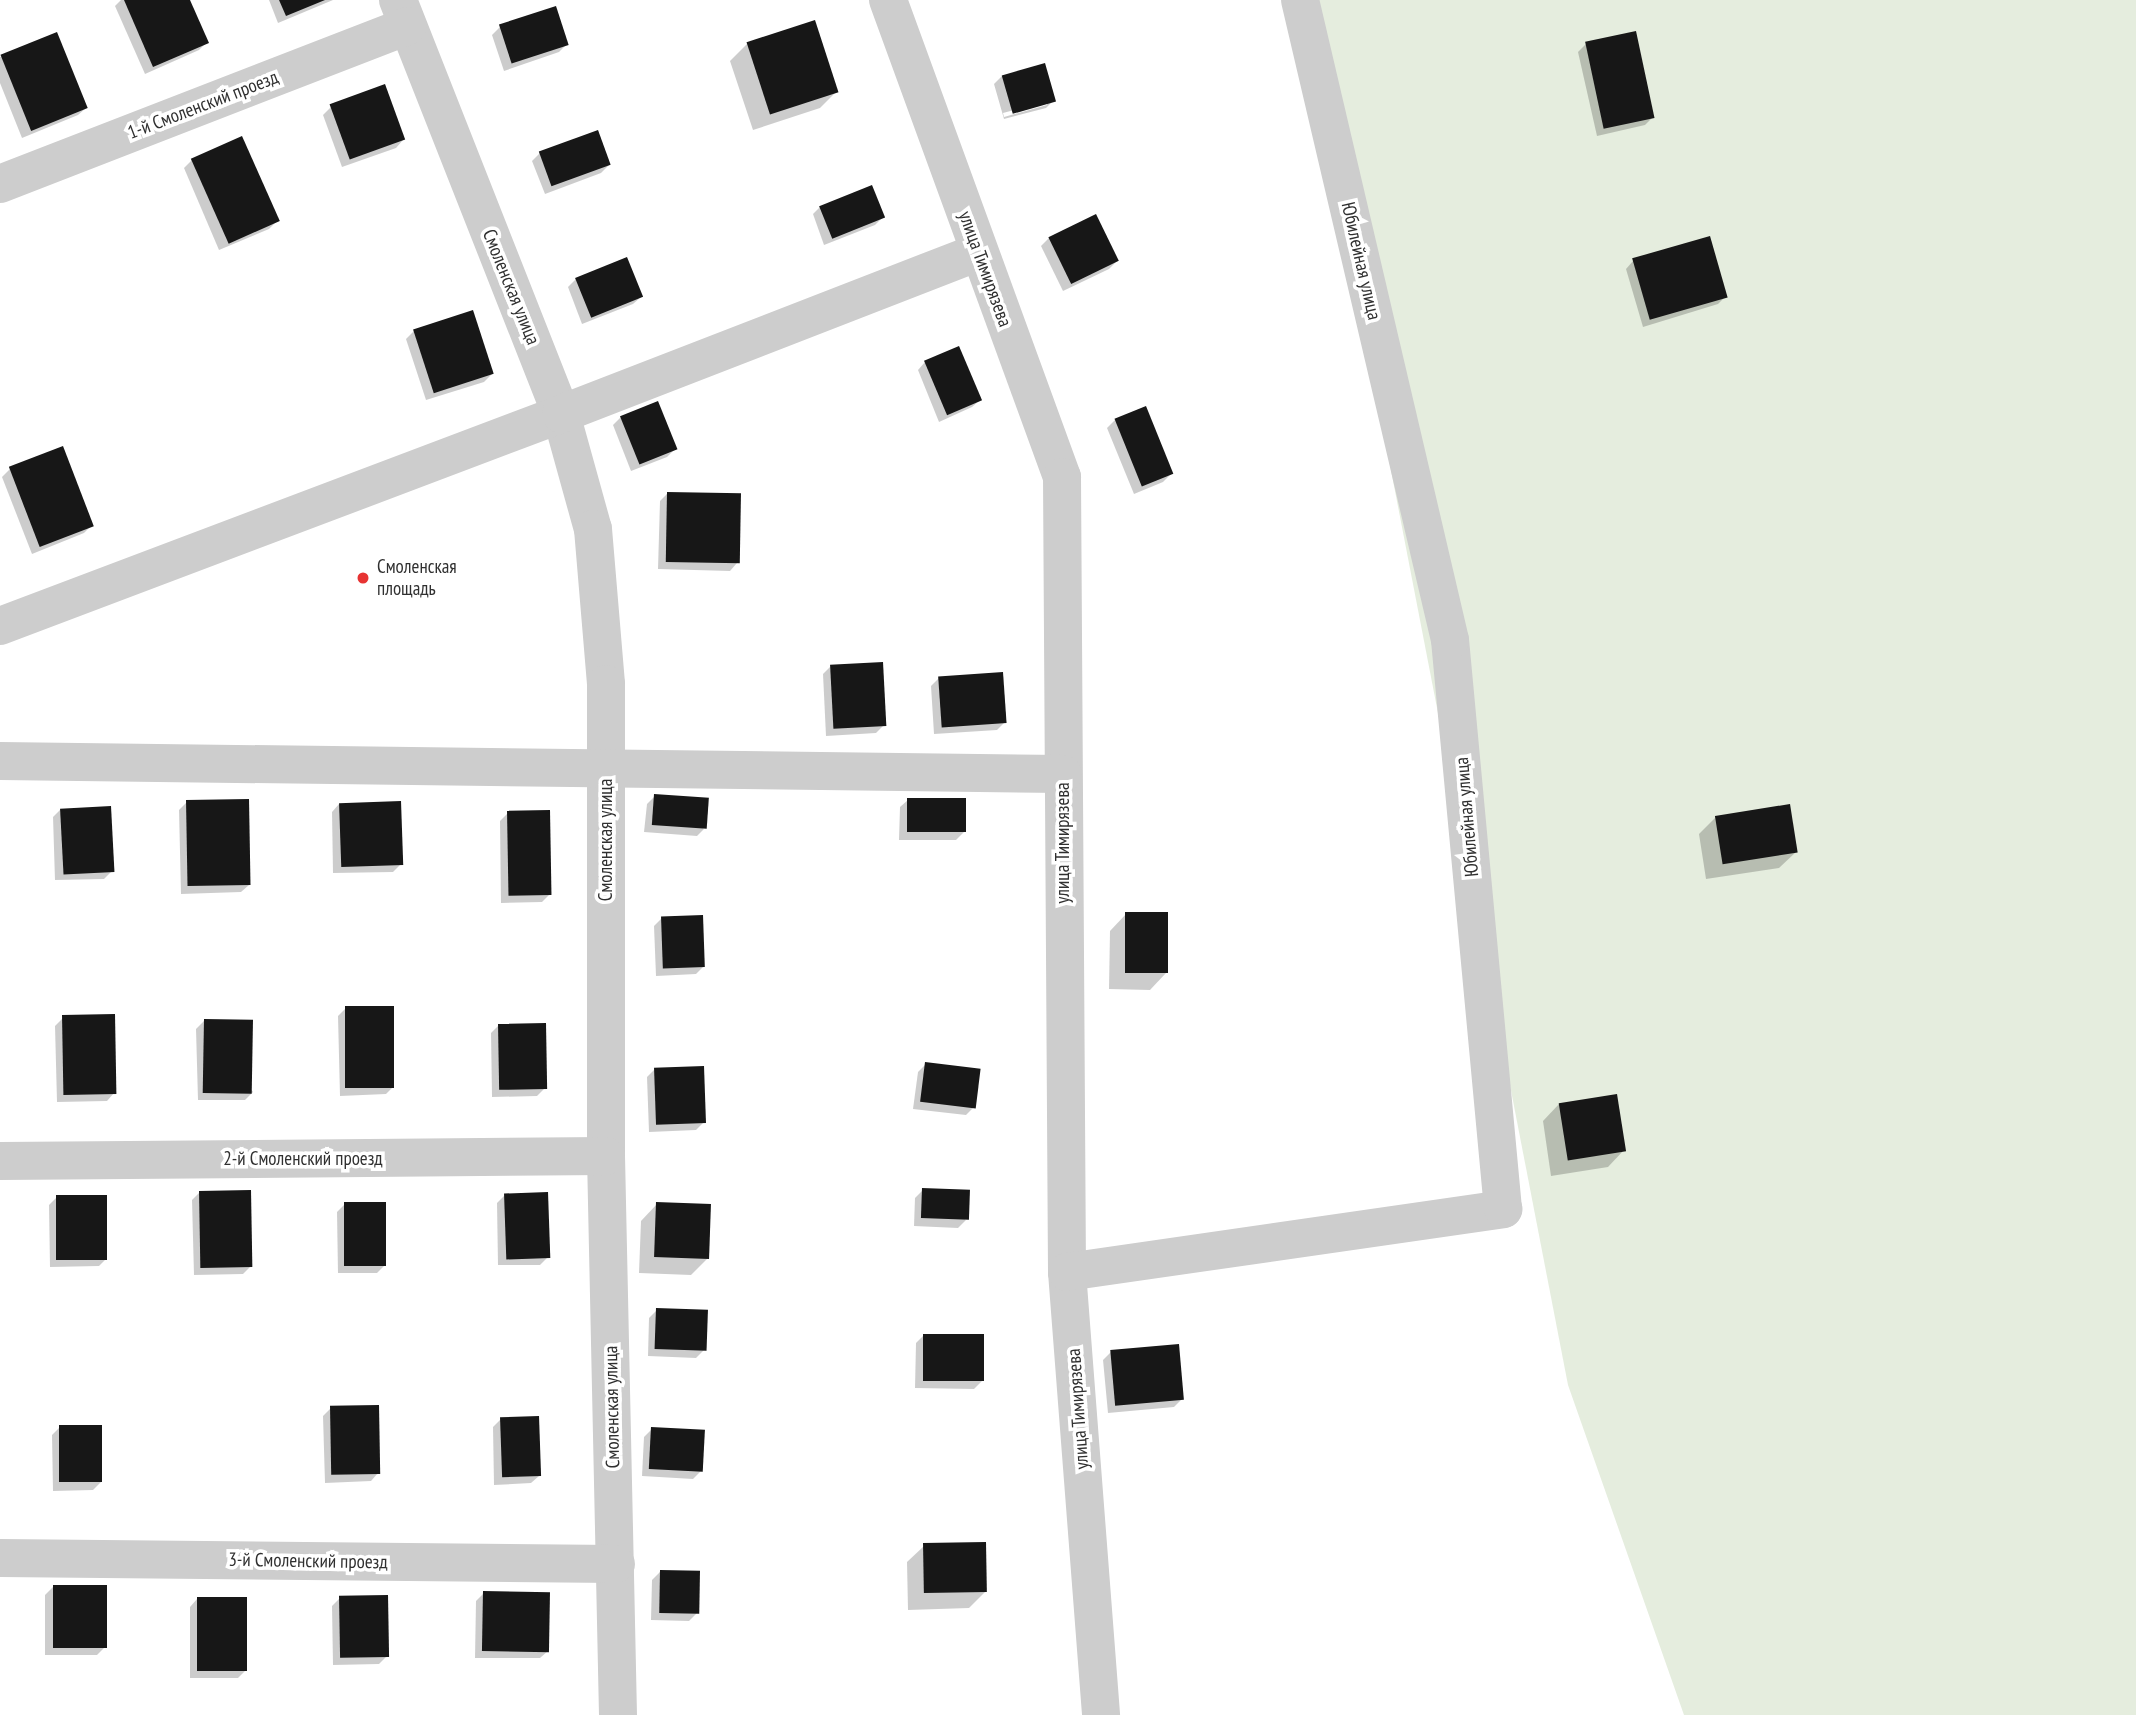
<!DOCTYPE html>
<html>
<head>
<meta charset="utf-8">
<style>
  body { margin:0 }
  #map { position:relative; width:2136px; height:1715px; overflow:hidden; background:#fff; font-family:"PT Sans Narrow",sans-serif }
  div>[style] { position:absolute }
  .green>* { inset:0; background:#e5edde }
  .shadow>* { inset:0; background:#0003 }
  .building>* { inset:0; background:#171717; transform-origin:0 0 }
  .minor>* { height:38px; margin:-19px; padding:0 19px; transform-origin:19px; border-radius:19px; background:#cdcdcd }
  .dots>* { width:19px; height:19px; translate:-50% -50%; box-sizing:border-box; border:4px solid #fff; border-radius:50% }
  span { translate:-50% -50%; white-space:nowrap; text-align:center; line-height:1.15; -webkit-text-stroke:7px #fff; paint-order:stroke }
  .street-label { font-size:19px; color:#303030 }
  .poi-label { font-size:19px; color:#303030 }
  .left { translate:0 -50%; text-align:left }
</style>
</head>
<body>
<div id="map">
  <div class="green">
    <i style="clip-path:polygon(1300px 0,2136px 0,2136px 1715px,1684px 1715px,1568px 1385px)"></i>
  </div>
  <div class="shadow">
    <i style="clip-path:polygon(121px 0,188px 0,207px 42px,199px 50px,145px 74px,115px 6px)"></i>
    <i style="clip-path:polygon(269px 0,333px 0,278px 23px)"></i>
    <i style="clip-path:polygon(500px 27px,567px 44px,559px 52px,504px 71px,492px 35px)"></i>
    <i style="clip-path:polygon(56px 34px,86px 108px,78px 115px,22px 138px,0 83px,0 57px)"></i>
    <i style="clip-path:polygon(747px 44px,837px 91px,820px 108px,753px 130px,730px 61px)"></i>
    <i style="clip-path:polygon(1586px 44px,1653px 117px,1645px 125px,1597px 136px,1578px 52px)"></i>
    <i style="clip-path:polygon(evenodd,1002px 76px,1054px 100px,1046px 108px,1004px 119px,994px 84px,1002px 76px,1047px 101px,1047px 105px,1004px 117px,1003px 113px,1047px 101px)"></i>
    <i style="clip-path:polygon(384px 87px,403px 140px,396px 148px,342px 167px,323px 115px,331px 107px)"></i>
    <i style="clip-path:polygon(241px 138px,277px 221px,269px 229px,219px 250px,184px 168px,192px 160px)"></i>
    <i style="clip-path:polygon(540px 153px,609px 165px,601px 173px,545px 194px,532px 161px)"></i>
    <i style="clip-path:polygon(820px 207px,883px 217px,875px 225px,824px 245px,813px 214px)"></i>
    <i style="clip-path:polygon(1049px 238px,1117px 261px,1109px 269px,1063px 291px,1041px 246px)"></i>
    <i style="clip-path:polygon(1633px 261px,1726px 296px,1718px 304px,1643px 327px,1626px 269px)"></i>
    <i style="clip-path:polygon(576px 279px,641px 297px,633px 304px,582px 324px,568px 287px)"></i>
    <i style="clip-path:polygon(414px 331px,492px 374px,484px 382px,426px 400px,406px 339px)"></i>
    <i style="clip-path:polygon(925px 362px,980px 400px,972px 407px,939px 422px,918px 370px)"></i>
    <i style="clip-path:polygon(621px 417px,675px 449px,667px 457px,631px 471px,613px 425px)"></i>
    <i style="clip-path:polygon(1115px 420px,1171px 474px,1163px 482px,1134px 494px,1107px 428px)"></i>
    <i style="clip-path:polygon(10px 469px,92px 525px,84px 533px,32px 554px,2px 477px)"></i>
    <i style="clip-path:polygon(668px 493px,737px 563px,730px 571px,658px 569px,660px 501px)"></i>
    <i style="clip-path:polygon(831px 666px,884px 725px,876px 733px,826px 736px,823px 674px)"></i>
    <i style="clip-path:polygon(939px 678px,1005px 722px,997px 730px,934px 734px,931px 686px)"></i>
    <i style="clip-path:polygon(655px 796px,704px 829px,697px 836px,644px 832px,647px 804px)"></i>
    <i style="clip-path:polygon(908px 800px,964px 832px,956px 840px,899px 840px,900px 807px)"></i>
    <i style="clip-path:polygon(187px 802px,249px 885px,241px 892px,181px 894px,179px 810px)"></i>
    <i style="clip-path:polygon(339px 804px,401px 864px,393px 872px,333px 873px,332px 812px)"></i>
    <i style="clip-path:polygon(61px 809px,112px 871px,104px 879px,55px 880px,53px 817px)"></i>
    <i style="clip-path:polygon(508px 813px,550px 894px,542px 902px,501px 903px,500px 821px)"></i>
    <i style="clip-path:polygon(1716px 817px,1796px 852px,1779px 868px,1706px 879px,1699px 834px)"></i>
    <i style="clip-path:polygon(1126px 914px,1166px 973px,1150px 990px,1109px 989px,1110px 931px)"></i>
    <i style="clip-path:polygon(662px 918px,704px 966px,696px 974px,656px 976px,654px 926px)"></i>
    <i style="clip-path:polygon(346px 1008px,394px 1086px,386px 1094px,340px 1096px,338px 1016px)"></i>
    <i style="clip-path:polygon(63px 1018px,114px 1093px,107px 1101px,57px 1102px,55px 1026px)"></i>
    <i style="clip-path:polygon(204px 1021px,253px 1092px,245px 1100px,198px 1100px,196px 1029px)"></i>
    <i style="clip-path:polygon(499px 1025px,545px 1088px,537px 1096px,492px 1097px,491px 1033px)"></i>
    <i style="clip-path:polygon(926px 1064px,974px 1107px,966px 1115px,913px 1109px,918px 1072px)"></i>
    <i style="clip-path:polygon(655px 1069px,704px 1122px,696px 1130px,649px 1132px,647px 1077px)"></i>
    <i style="clip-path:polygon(1559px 1104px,1624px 1150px,1608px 1167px,1551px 1176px,1543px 1121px)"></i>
    <i style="clip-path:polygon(923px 1190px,966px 1220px,958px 1228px,914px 1226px,915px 1198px)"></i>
    <i style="clip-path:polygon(200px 1192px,251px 1266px,243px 1274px,194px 1275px,192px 1200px)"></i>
    <i style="clip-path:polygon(505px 1195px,548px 1257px,540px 1265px,498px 1265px,497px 1203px)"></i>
    <i style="clip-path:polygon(57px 1197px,107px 1258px,99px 1266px,50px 1267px,49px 1205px)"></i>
    <i style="clip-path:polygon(345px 1204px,385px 1265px,377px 1273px,338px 1273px,337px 1212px)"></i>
    <i style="clip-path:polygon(657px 1204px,708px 1258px,691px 1275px,639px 1273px,641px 1221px)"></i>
    <i style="clip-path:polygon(657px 1310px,704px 1350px,696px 1358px,648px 1356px,649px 1318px)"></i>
    <i style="clip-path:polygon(924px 1335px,982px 1381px,974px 1389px,915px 1388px,916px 1343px)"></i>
    <i style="clip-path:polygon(1111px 1352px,1182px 1399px,1174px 1407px,1108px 1413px,1103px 1360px)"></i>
    <i style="clip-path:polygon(331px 1408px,378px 1473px,371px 1481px,325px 1483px,323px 1416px)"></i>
    <i style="clip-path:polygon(501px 1419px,539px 1476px,531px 1483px,494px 1485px,493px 1427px)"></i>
    <i style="clip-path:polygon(60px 1427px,101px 1482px,93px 1490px,53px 1491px,52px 1435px)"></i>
    <i style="clip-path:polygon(652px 1429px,701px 1471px,693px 1479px,642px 1476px,644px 1437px)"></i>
    <i style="clip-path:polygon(924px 1546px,986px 1591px,969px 1608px,908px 1610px,907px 1562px)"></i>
    <i style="clip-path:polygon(660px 1572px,697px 1613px,689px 1621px,651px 1620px,652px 1580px)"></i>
    <i style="clip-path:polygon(53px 1587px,105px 1647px,97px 1655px,45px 1655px,45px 1595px)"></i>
    <i style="clip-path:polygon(484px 1593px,548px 1651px,540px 1658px,475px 1658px,476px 1601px)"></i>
    <i style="clip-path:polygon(340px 1598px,387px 1656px,379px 1664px,333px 1665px,332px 1606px)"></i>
    <i style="clip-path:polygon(197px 1599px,246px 1670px,238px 1678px,190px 1678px,190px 1607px)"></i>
  </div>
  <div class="building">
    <i style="clip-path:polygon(124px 0,190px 0,209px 43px,153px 67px)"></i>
    <i style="clip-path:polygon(279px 0,325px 0,286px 16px)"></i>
    <i style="left:556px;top:6px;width:41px;height:60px;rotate:72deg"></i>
    <i style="left:815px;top:20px;width:76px;height:72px;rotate:72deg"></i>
    <i style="left:1636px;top:31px;width:89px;height:52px;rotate:78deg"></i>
    <i style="left:57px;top:32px;width:82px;height:61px;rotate:68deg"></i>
    <i style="left:1045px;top:63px;width:40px;height:45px;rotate:74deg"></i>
    <i style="left:385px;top:84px;width:59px;height:59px;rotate:70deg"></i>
    <i style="left:598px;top:130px;width:37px;height:63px;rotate:70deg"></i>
    <i style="left:242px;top:136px;width:93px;height:56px;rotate:66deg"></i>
    <i style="left:872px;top:185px;width:35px;height:57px;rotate:68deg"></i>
    <i style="left:1096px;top:214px;width:52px;height:53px;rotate:64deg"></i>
    <i style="left:1710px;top:236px;width:64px;height:81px;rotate:74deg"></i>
    <i style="left:627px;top:257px;width:43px;height:56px;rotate:68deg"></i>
    <i style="left:473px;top:310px;width:67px;height:63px;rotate:72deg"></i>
    <i style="left:959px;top:346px;width:59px;height:38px;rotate:67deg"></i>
    <i style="left:658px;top:401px;width:52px;height:41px;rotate:68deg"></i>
    <i style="left:1146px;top:406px;width:73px;height:34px;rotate:68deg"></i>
    <i style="left:63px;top:446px;width:86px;height:58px;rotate:69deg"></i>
    <i style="left:667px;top:492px;width:74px;height:70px;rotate:1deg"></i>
    <i style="left:883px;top:662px;width:64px;height:53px;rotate:87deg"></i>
    <i style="left:1003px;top:672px;width:51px;height:65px;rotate:86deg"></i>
    <i style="left:654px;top:794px;width:55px;height:31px;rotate:4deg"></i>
    <i style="left:907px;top:798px;width:59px;height:34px"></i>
    <i style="left:249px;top:799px;width:86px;height:63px;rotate:89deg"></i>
    <i style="left:401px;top:801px;width:64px;height:62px;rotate:88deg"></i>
    <i style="left:1790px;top:804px;width:49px;height:76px;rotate:81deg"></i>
    <i style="left:111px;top:806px;width:66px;height:51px;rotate:87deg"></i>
    <i style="left:550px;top:810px;width:85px;height:43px;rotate:89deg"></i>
    <i style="left:1125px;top:912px;width:43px;height:61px"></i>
    <i style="left:703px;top:915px;width:52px;height:42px;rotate:88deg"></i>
    <i style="left:345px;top:1006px;width:49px;height:82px"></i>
    <i style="left:115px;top:1014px;width:80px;height:53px;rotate:89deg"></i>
    <i style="left:204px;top:1019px;width:49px;height:74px;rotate:1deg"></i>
    <i style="left:546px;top:1023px;width:66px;height:48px;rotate:89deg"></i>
    <i style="left:925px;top:1062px;width:56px;height:40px;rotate:7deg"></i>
    <i style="left:704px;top:1066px;width:57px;height:50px;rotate:88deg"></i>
    <i style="left:1617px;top:1094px;width:58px;height:59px;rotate:81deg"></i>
    <i style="left:922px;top:1188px;width:48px;height:30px;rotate:2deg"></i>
    <i style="left:251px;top:1190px;width:77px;height:52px;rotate:89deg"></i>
    <i style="left:548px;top:1192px;width:66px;height:44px;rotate:88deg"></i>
    <i style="left:56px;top:1195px;width:51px;height:65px"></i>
    <i style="left:344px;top:1202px;width:42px;height:64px"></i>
    <i style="left:656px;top:1202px;width:55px;height:55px;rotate:2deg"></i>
    <i style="left:656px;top:1308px;width:52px;height:41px;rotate:2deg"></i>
    <i style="left:923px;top:1334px;width:61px;height:47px"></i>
    <i style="left:1179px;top:1344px;width:56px;height:69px;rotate:85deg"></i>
    <i style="left:379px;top:1405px;width:69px;height:49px;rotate:89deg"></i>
    <i style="left:539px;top:1416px;width:60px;height:39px;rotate:88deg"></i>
    <i style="left:102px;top:1425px;width:57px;height:43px;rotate:90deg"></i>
    <i style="left:651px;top:1427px;width:54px;height:42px;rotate:3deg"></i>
    <i style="left:986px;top:1542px;width:50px;height:63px;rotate:89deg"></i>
    <i style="left:660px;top:1570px;width:40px;height:43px;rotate:1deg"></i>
    <i style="left:53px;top:1585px;width:54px;height:63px"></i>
    <i style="left:483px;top:1591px;width:67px;height:60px;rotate:1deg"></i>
    <i style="left:388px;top:1595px;width:62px;height:49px;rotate:89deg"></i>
    <i style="left:197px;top:1597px;width:50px;height:74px"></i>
  </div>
  <div class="minor">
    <i style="left:398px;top:0;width:445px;rotate:68.5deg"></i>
    <i style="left:561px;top:414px;width:119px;rotate:74.5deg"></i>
    <i style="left:593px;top:529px;width:156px;rotate:85.2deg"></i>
    <i style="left:606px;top:684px;width:472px;rotate:90deg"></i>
    <i style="left:606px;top:1156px;width:559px;rotate:88.77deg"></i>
    <i style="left:888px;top:0;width:508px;rotate:69.96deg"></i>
    <i style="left:1062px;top:477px;width:795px;rotate:89.64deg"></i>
    <i style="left:1067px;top:1272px;width:444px;rotate:85.6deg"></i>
    <i style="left:0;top:184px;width:437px;rotate:-21.2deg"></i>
    <i style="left:0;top:626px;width:600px;rotate:-20.7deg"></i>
    <i style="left:561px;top:414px;width:447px;rotate:-21.2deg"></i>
    <i style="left:0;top:761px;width:1063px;rotate:0.7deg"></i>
    <i style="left:0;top:1161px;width:606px;rotate:-0.47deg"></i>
    <i style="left:1067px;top:1272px;width:441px;rotate:-8.2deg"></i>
    <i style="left:1503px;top:1209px;width:571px;rotate:-95.32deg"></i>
    <i style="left:1450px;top:640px;width:657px;rotate:-103.19deg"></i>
    <i style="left:0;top:1558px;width:616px;rotate:0.56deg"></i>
  </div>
  <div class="dots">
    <i style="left:363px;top:578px;background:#e73332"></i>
  </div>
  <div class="street-label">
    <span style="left:203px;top:105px;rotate:-21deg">1-й Смоленский проезд</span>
    <span style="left:1361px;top:261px;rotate:77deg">Юбилейная улица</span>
    <span style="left:985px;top:269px;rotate:70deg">улица Тимирязева</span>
    <span style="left:511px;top:287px;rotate:68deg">Смоленская улица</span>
    <span style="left:1467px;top:817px;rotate:-95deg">Юбилейная улица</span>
    <span style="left:606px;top:840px;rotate:-90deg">Смоленская улица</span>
    <span style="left:1063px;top:843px;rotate:-90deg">улица Тимирязева</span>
    <span style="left:303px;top:1159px">2-й Смоленский проезд</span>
    <span style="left:612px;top:1407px;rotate:-91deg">Смоленская улица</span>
    <span style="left:1078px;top:1409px;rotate:-94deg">улица Тимирязева</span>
    <span style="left:308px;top:1561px;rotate:1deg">3-й Смоленский проезд</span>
  </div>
  <div class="poi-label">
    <span class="left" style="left:377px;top:578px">Смоленская<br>площадь</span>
  </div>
</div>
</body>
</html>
